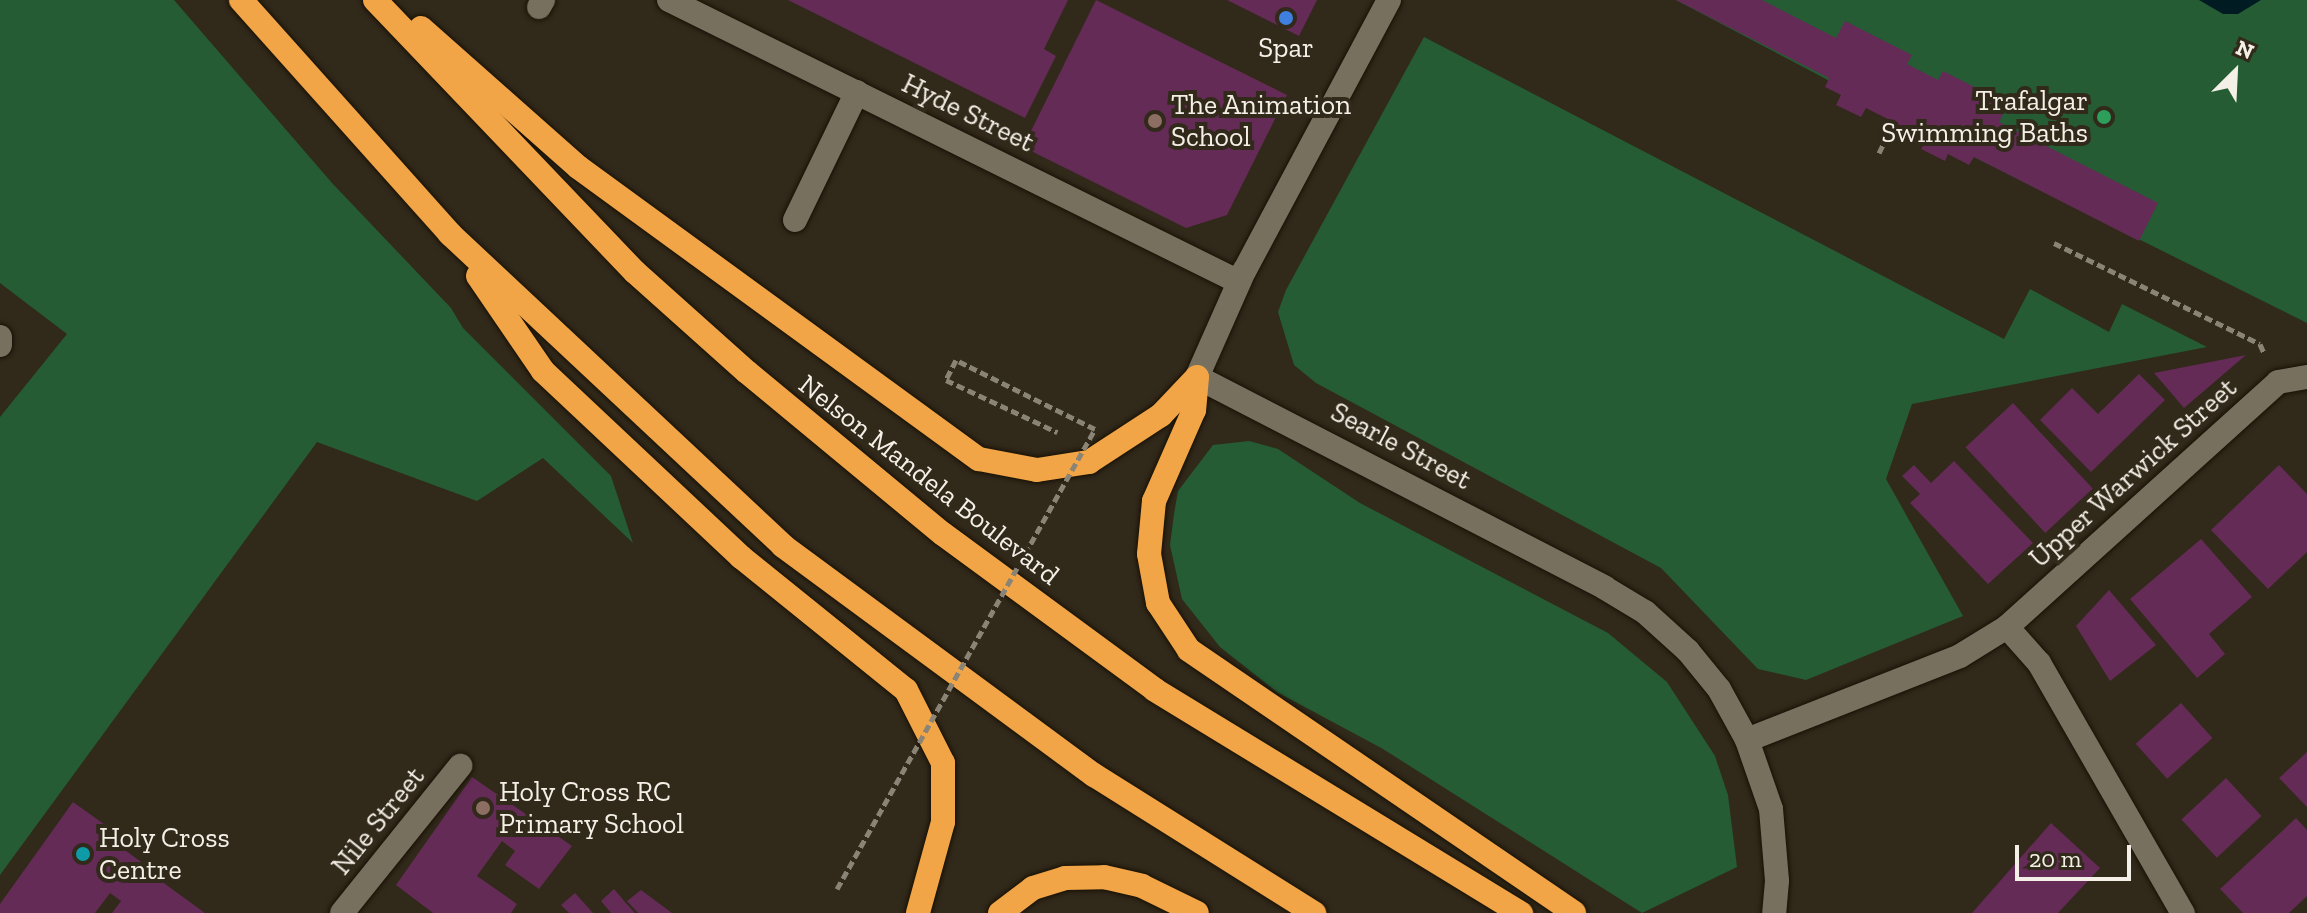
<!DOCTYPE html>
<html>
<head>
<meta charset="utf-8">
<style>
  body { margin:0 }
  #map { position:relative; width:2307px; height:913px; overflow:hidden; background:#31291a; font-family:"Zilla Slab",serif }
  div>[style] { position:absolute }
  .green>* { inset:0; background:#255c34 }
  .water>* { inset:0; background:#001b21 }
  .building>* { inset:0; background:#632b56; transform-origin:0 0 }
  .path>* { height:5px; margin-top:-2.5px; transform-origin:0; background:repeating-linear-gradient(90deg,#8a8477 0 8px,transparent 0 12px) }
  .roads { filter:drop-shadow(0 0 2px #181105) drop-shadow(0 0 2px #181105) }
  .minor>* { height:24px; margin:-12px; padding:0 12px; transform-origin:12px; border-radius:12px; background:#78705f }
  .highway>* { height:24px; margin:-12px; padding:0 12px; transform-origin:12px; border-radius:12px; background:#f1a546 }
  .path-bridge>* { height:5px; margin-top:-2.5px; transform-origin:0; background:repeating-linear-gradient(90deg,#8a8477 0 8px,transparent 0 12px) }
  .dots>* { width:22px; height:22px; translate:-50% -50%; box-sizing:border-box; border:4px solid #31291a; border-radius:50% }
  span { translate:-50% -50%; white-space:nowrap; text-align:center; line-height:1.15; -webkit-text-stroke:8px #31291a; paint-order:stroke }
  .poi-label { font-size:28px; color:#f5f0e7 }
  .right { translate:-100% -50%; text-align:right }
  .left { translate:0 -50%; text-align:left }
  .street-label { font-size:28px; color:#f5f0e7 }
  .north { position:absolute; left:2195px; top:32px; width:80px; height:80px; -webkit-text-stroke:6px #31291a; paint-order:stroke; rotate:24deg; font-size:22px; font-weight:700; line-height:32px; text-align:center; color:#f5f0e7 }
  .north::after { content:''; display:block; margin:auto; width:28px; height:36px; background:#f5f0e7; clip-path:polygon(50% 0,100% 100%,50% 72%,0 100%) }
  .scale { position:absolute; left:2015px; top:845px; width:116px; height:36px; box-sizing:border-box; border:4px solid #f5f0e7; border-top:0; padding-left:10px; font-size:24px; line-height:28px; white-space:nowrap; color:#f5f0e7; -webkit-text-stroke:6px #31291a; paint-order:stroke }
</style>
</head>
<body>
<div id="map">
  <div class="green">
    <i style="clip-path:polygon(0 0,174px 0,332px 183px,451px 308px,463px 328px,611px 476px,633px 543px,543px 458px,477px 501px,317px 442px,0 875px,0 417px,67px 334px,0 283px)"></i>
    <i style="clip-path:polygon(1676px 0,2307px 0,2307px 323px,1974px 157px)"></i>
    <i style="clip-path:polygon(1424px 37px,2004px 339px,2030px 289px,2109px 332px,2122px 304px,2207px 347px,1912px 404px,1886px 479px,1963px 616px,1806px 680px,1758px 669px,1661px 568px,1316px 383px,1294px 365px,1278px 312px,1286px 290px)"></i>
    <i style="clip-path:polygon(1249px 441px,1278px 449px,1360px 503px,1608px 633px,1667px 682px,1715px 756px,1728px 795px,1737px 867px,1642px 913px,1383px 749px,1277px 692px,1220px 647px,1182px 599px,1170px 545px,1174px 514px,1178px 491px,1213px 445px)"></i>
  </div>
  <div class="water">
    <i style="clip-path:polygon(2199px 0,2261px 0,2238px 14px,2223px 14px)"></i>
  </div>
  <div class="building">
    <i style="clip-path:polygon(788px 0,1068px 0,1044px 49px,1056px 56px,1025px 118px)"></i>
    <i style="clip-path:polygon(1096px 0,1287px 95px,1227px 215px,1186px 228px,1023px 147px)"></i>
    <i style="clip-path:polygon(1227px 0,1317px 0,1299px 36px)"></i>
    <i style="clip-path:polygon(1676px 0,1762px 0,1836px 38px,1845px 21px,1912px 55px,1907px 64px,1938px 80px,1943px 71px,2008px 104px,1999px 122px,2158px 203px,2139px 241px,1974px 157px,1969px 165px,1948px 154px,1945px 161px,1921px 149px,1927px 139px,1866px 108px,1861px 117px,1836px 105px,1841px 95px,1825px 87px,1829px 78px)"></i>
    <i style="clip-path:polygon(2246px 355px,2184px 408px,2154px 373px)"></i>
    <i style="clip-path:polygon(2139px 374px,2165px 400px,2091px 472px,2040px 420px,2072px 388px,2098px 414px)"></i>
    <i style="left:2013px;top:403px;width:117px;height:65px;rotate:47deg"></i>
    <i style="clip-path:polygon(1954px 461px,2033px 543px,1988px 584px,1910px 503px,1920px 494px,1902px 476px,1914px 465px,1931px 483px)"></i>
    <i style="clip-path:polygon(2279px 465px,2307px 494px,2307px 552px,2268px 589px,2211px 530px)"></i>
    <i style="clip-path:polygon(2201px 539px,2252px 597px,2209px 634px,2225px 654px,2197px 678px,2130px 599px)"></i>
    <i style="clip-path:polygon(2109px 590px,2156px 645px,2110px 681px,2076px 626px)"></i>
    <i style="left:2181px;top:703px;width:47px;height:61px;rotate:48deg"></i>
    <i style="clip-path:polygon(2307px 752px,2307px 807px,2279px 778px)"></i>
    <i style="clip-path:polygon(472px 777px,572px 846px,539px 889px,505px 865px,515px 851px,502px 841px,477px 876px,517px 904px,511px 913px,433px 913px,396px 885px)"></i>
    <i style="left:2226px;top:778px;width:52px;height:61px;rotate:47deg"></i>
    <i style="clip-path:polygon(73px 802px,115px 832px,110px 839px,152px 870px,150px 873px,205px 913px,112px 913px,121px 901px,110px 893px,95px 913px,0 913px,0 904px)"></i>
    <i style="clip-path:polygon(2296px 818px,2307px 830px,2307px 896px,2289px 913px,2243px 913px,2220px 889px)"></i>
    <i style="clip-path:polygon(2051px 823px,2100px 868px,2058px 913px,1972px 913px)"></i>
    <i style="clip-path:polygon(614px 889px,625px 902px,635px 913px,611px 913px,601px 901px)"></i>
    <i style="clip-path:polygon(641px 890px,672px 913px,638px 913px,627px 901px)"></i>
    <i style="clip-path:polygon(575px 893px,593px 913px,569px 913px,561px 905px)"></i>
  </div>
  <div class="path">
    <i style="left:1879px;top:153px;width:34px;rotate:-64deg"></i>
    <i style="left:2054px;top:243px;width:229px;rotate:26.1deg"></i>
    <i style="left:2260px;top:344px;width:10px;rotate:66deg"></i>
  </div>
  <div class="roads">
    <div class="minor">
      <i style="left:669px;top:0;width:636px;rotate:26.32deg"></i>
      <i style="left:1389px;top:0;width:307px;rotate:118.1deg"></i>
      <i style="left:1244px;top:271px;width:116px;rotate:113.9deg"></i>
      <i style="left:1197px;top:377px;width:459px;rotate:27.3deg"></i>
      <i style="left:1605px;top:588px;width:47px;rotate:31deg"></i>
      <i style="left:1645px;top:612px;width:58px;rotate:42.2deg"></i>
      <i style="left:1688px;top:651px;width:49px;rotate:50.8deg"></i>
      <i style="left:1719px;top:689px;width:58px;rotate:61.2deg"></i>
      <i style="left:1747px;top:740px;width:73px;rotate:70.8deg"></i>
      <i style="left:1771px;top:809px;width:72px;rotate:85.2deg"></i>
      <i style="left:1777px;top:881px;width:32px;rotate:95deg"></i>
      <i style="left:539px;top:7px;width:8px;rotate:-60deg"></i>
      <i style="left:795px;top:220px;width:142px;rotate:-64.2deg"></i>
      <i style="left:0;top:337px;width:8px;rotate:90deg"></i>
      <i style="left:2007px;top:627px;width:48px;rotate:48.4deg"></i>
      <i style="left:2039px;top:663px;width:289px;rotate:60.1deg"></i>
      <i style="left:1747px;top:740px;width:229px;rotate:-21.5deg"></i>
      <i style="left:1960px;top:656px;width:55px;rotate:-31.7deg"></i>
      <i style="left:2007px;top:627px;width:365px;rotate:-42.1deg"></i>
      <i style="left:2278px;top:382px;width:29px;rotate:-10deg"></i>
      <i style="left:342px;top:913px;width:189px;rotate:-51.2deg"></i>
    </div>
    <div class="highway">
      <i style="left:241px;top:0;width:314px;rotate:48.2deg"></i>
      <i style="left:450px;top:234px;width:456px;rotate:43.1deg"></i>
      <i style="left:783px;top:546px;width:386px;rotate:36.4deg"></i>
      <i style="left:1094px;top:775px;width:260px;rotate:32.1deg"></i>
      <i style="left:375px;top:0;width:376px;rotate:46.3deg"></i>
      <i style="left:635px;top:272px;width:150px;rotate:41.8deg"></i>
      <i style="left:747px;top:372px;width:254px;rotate:39.6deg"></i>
      <i style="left:943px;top:534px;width:263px;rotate:36.3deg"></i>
      <i style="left:1155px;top:690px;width:429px;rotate:31.4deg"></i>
      <i style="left:421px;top:28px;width:210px;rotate:41.5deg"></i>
      <i style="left:578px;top:167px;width:496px;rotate:36.1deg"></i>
      <i style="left:979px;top:459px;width:59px;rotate:10.7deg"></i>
      <i style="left:1037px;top:470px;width:53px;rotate:-8.7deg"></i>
      <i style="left:1089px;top:462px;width:86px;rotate:-33.1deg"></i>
      <i style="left:1161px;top:415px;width:52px;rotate:-46.5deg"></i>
      <i style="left:478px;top:276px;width:115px;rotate:55.6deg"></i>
      <i style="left:543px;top:371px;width:272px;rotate:43.2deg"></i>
      <i style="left:741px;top:557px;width:212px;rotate:38.9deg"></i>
      <i style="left:906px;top:690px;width:82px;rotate:63.1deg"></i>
      <i style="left:943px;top:763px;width:59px;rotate:90deg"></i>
      <i style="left:943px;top:822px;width:94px;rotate:105.4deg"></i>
      <i style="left:1197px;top:377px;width:33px;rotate:95deg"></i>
      <i style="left:1194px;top:410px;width:99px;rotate:113.7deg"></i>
      <i style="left:1154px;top:501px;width:53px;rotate:95.4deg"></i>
      <i style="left:1149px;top:554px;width:50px;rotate:79.6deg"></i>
      <i style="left:1158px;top:603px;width:56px;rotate:56.6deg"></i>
      <i style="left:1189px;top:650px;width:466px;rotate:34.3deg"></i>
      <i style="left:1000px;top:913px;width:41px;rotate:-37.1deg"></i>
      <i style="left:1033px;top:888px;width:34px;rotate:-17deg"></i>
      <i style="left:1065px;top:878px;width:39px;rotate:-1deg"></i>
      <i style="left:1104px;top:877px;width:39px;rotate:13deg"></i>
      <i style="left:1142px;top:886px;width:61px;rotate:26.1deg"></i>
    </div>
  </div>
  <div class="path-bridge">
    <i style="left:837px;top:889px;width:527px;rotate:-60.71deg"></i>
    <i style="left:1095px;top:429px;width:155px;rotate:-153.6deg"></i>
    <i style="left:956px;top:360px;width:22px;rotate:117deg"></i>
    <i style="left:946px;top:380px;width:123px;rotate:25.1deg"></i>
  </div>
  <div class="dots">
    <i style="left:1286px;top:18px;background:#3f7fe0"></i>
    <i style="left:2104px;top:117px;background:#2e9e5b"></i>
    <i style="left:1155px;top:121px;background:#8d6e63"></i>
    <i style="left:483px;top:808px;background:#8d6e63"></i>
    <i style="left:83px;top:854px;background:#0f9aa8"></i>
  </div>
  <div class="poi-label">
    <span style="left:1286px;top:48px">Spar</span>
    <span class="right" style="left:2088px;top:117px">Trafalgar<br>Swimming Baths</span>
    <span class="left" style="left:1171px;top:121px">The Animation<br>School</span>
    <span class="left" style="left:499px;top:808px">Holy Cross RC<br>Primary School</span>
    <span class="left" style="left:99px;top:854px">Holy Cross<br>Centre</span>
  </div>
  <div class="street-label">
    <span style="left:968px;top:113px;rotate:26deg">Hyde Street</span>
    <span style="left:1401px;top:446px;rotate:28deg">Searle Street</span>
    <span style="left:2133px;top:473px;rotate:-42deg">Upper Warwick Street</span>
    <span style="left:929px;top:480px;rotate:38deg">Nelson Mandela Boulevard</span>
    <span style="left:378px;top:821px;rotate:-51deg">Nile Street</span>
  </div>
  <div class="north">N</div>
  <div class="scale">20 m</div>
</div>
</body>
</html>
